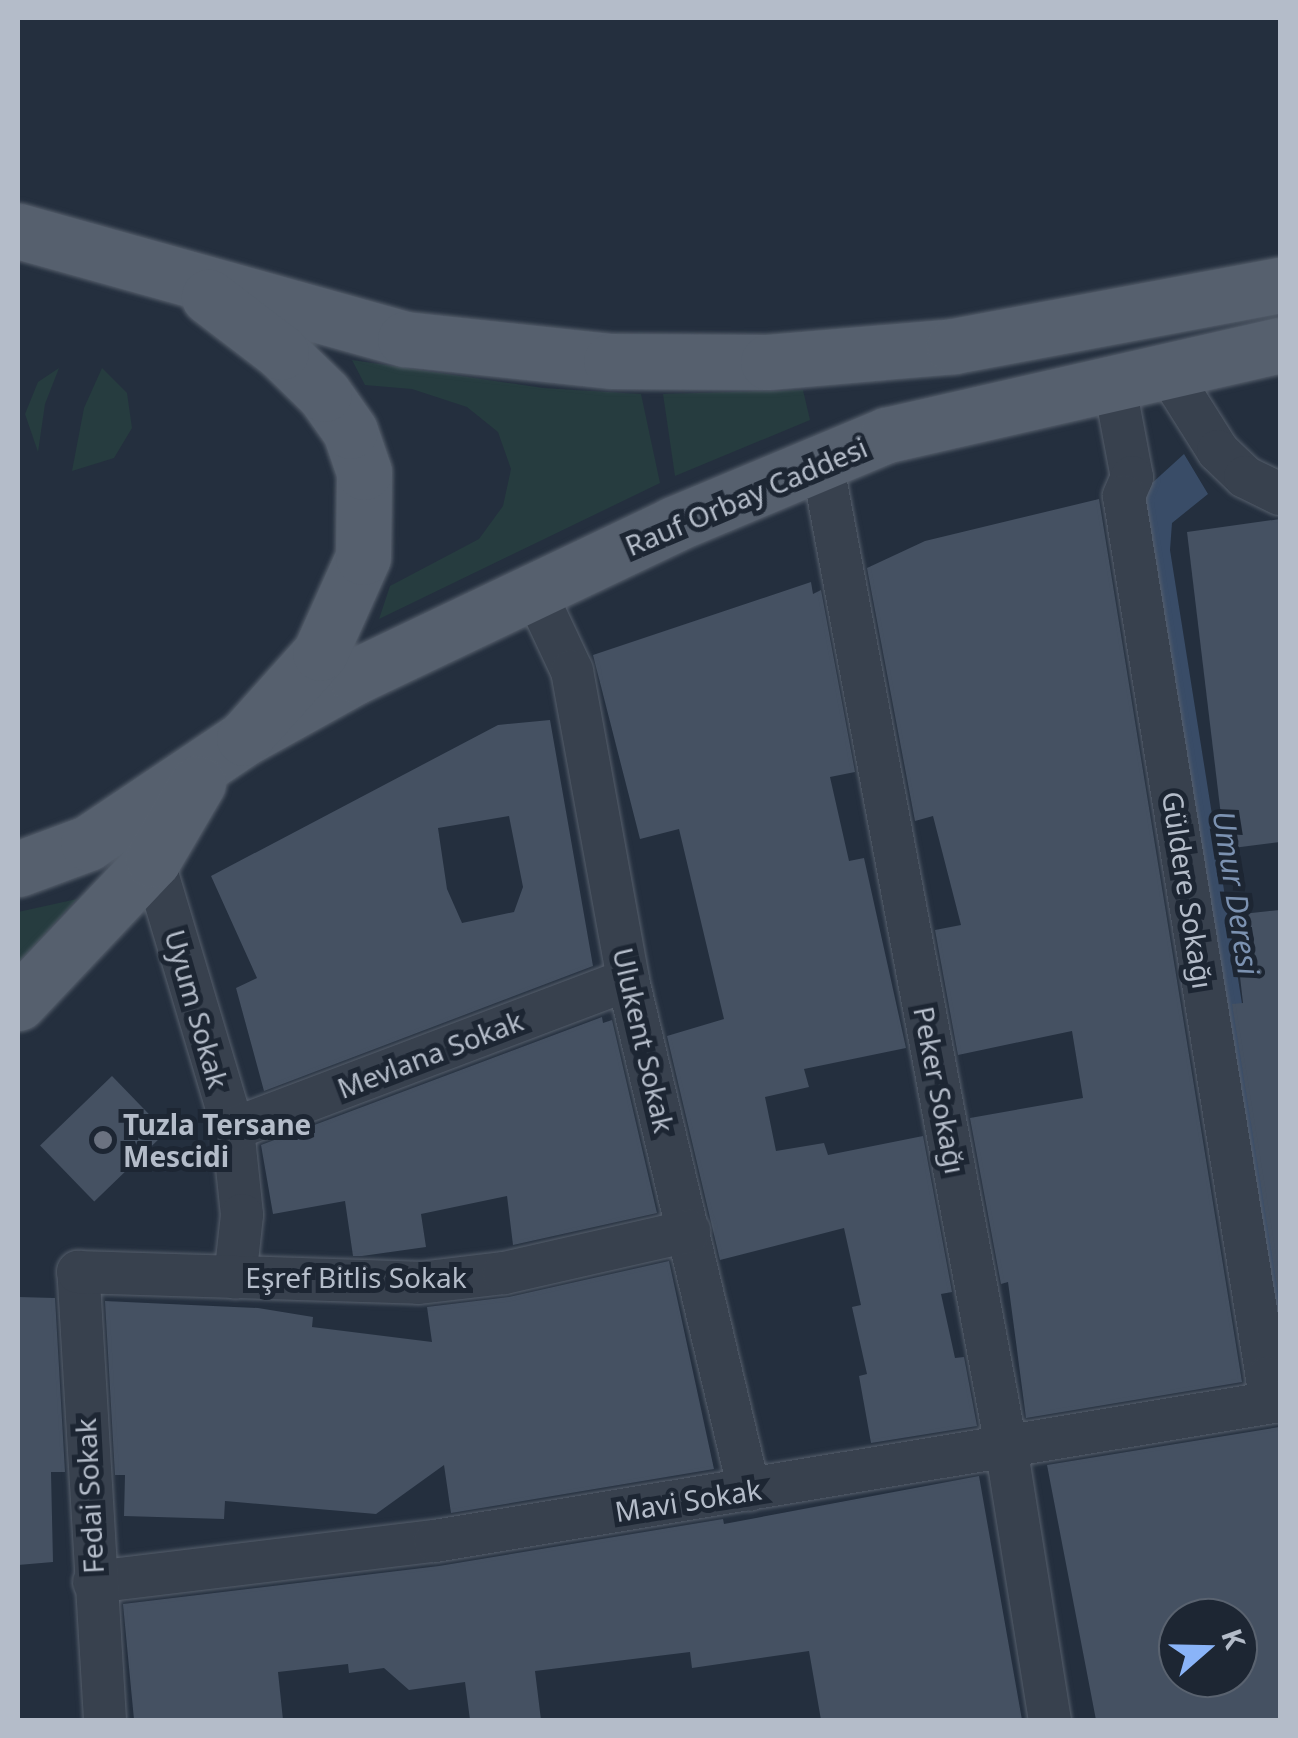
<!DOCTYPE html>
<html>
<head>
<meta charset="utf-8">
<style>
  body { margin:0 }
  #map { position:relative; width:1298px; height:1738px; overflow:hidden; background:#242f3e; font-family:"Noto Sans",sans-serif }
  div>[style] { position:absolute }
  .green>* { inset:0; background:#263c3f }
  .water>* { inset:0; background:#394c67 }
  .building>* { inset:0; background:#455162; transform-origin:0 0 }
  .roads { filter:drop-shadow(0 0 2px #565f6c) drop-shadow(0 0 2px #565f6c) }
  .street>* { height:42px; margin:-21px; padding:0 21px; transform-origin:21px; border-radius:21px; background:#38414e }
  .primary>* { height:55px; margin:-27.5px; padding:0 27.5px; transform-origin:27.5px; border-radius:27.5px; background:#56606e }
  .dots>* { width:28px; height:28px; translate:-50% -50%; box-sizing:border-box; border:5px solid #1d2633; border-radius:50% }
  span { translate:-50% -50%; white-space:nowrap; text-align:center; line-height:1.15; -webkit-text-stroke:10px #1d2633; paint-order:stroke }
  .street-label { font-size:28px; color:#b4bcc9 }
  .poi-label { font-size:28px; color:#b4bcc9; font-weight:700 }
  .left { translate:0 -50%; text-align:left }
  .water-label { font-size:30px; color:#7c92b1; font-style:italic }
  .frame { position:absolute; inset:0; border:20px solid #b4bcc9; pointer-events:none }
  .north { position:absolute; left:1158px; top:1598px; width:100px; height:100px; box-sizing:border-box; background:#1d2633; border:2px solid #59626f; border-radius:50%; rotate:70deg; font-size:28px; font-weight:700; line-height:40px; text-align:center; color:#b4bcc9 }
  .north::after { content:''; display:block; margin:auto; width:35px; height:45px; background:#8ab4f8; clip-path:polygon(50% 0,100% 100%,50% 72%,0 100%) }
</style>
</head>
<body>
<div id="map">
  <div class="green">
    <i style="clip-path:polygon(352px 360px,543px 388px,641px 394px,660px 483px,379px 619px,390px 586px,479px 539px,503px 506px,511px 469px,498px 432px,467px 407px,412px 389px,365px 385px)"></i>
    <i style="clip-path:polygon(59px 368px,45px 404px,38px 452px,25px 414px,38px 382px)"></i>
    <i style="clip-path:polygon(102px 368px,127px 393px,132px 428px,114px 458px,72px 471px,84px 408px)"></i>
    <i style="clip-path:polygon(803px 390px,810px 420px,675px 476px,663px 394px)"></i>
    <i style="clip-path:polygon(77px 899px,18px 963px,18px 912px)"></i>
  </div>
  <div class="water">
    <i style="clip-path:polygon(1184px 454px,1208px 494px,1172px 523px,1170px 550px,1280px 1243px,1280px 1358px,1140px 494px)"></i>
  </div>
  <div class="building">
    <i style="clip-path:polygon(1099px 499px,1242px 1382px,1026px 1418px,1008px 1282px,1001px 1284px,970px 1118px,1083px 1098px,1072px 1031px,958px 1055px,935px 930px,961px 925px,933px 816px,915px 821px,867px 568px,925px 541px)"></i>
    <i style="clip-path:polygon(1280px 519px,1280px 842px,1225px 849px,1187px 532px)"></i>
    <i style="clip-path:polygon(811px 582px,813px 594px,821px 590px,855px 772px,830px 777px,849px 861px,864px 858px,906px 1048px,804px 1069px,809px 1087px,765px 1097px,776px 1151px,824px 1143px,828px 1155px,923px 1136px,952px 1292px,941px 1294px,955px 1358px,964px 1357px,977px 1426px,871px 1443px,859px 1376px,867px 1374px,852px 1307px,861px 1305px,844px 1228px,720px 1260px,667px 1036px,724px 1019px,679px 829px,640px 839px,593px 655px)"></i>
    <i style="clip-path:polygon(evenodd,550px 720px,593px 966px,264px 1091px,236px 988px,257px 978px,211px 876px,498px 725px,550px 720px,509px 816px,523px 887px,514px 912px,462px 923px,447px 889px,438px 828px,509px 816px)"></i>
    <i style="clip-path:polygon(1280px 910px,1280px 1305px,1232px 1004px,1243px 1003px,1233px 915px)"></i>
    <i style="clip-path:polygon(602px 1017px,603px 1023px,612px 1020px,657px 1213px,513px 1245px,507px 1196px,421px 1214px,426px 1247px,362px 1256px,353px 1256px,345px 1201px,273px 1214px,261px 1145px)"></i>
    <i style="left:112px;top:1076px;width:78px;height:100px;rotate:46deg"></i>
    <i style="clip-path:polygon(669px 1261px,714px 1469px,451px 1513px,444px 1465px,376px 1514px,225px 1501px,224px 1519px,124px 1516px,125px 1475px,115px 1475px,105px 1301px,258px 1308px,313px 1317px,312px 1327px,432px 1342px,427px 1307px,509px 1297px)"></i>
    <i style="clip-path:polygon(18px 1297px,55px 1298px,65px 1472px,51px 1472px,53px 1562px,18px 1565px)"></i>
    <i style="clip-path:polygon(evenodd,1279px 1427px,1280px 1720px,1096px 1720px,1047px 1465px,1279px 1427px,1178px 1618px,1238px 1618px,1238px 1678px,1178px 1678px,1178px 1618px)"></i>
    <i style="clip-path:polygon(979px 1476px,1022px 1720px,821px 1720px,809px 1651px,692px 1668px,690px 1652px,535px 1671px,541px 1720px,470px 1720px,465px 1682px,409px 1690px,384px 1668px,349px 1673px,348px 1664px,278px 1672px,283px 1720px,134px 1720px,123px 1604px,439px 1566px,723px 1519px,724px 1524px)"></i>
  </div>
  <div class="roads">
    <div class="street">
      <i style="left:1167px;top:370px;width:96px;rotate:57.8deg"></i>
      <i style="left:1218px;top:451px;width:37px;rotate:44deg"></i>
      <i style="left:1245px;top:477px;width:39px;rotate:26deg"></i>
      <i style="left:1114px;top:382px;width:97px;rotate:79.3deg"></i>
      <i style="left:1132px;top:477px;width:21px;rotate:113deg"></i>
      <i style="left:1124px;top:496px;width:894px;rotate:80.79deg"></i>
      <i style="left:1267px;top:1378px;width:21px;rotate:53deg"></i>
      <i style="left:822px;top:462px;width:1001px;rotate:79.41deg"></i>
      <i style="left:1006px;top:1446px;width:278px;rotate:80.9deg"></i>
      <i style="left:535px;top:592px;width:87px;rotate:64.9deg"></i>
      <i style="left:572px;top:671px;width:314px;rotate:79.7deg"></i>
      <i style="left:628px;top:980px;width:524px;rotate:76.65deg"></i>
      <i style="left:153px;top:860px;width:281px;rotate:73.4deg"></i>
      <i style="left:233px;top:1129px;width:86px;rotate:84deg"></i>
      <i style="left:242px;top:1215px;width:63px;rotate:96.3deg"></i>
      <i style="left:233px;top:1129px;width:422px;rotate:-20.7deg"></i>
      <i style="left:94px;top:1582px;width:343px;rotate:-6.9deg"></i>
      <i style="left:435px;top:1541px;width:857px;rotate:-9.41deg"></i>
      <i style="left:105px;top:1720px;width:449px;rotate:-93.4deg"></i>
      <i style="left:78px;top:1272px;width:341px;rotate:1.8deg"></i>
      <i style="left:419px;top:1283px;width:86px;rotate:-6.7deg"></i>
      <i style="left:504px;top:1273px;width:190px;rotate:-12.8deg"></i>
    </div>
    <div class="primary">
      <i style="left:18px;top:231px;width:402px;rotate:15.6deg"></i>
      <i style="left:405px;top:339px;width:207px;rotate:6.1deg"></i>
      <i style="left:611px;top:361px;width:157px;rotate:0.4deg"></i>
      <i style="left:768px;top:362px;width:187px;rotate:-4.9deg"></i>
      <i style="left:954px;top:346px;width:332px;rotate:-10.6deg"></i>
      <i style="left:244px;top:738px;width:128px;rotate:-29deg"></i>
      <i style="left:356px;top:676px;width:352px;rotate:-25.5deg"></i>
      <i style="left:674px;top:524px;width:231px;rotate:-22.7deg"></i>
      <i style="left:887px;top:435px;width:403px;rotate:-12.9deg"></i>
      <i style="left:18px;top:869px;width:75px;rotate:-20.4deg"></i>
      <i style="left:88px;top:843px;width:188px;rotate:-33.9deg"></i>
      <i style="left:244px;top:738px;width:114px;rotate:-48.2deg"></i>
      <i style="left:320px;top:653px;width:105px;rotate:-65.9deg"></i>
      <i style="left:363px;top:557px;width:85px;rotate:-89.3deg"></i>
      <i style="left:364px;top:472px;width:43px;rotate:-108.9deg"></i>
      <i style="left:350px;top:431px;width:45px;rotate:-125.1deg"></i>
      <i style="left:324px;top:394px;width:60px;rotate:-135.7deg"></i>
      <i style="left:281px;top:352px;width:91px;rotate:-142.6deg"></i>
      <i style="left:18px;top:1003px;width:197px;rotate:-46.6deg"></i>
      <i style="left:153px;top:860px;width:89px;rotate:-59.7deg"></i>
    </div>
  </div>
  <div class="dots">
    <i style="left:103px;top:1140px;background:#6b7280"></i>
  </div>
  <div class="street-label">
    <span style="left:746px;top:496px;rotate:-23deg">Rauf Orbay Caddesi</span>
    <span style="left:1188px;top:890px;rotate:81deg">Güldere Sokağı</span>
    <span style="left:197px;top:1009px;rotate:74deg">Uyum Sokak</span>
    <span style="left:644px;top:1040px;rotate:77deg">Ulukent Sokak</span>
    <span style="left:430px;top:1054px;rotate:-21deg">Mevlana Sokak</span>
    <span style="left:940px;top:1090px;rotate:79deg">Peker Sokağı</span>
    <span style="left:356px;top:1277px">Eşref Bitlis Sokak</span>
    <span style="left:89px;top:1496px;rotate:-93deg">Fedai Sokak</span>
    <span style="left:688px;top:1500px;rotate:-9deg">Mavi Sokak</span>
  </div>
  <div class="poi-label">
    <span class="left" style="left:123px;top:1140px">Tuzla Tersane<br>Mescidi</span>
  </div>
  <div class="water-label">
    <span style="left:1236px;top:893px;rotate:81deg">Umur Deresi</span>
  </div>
  <div class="frame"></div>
  <div class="north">K</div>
</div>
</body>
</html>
